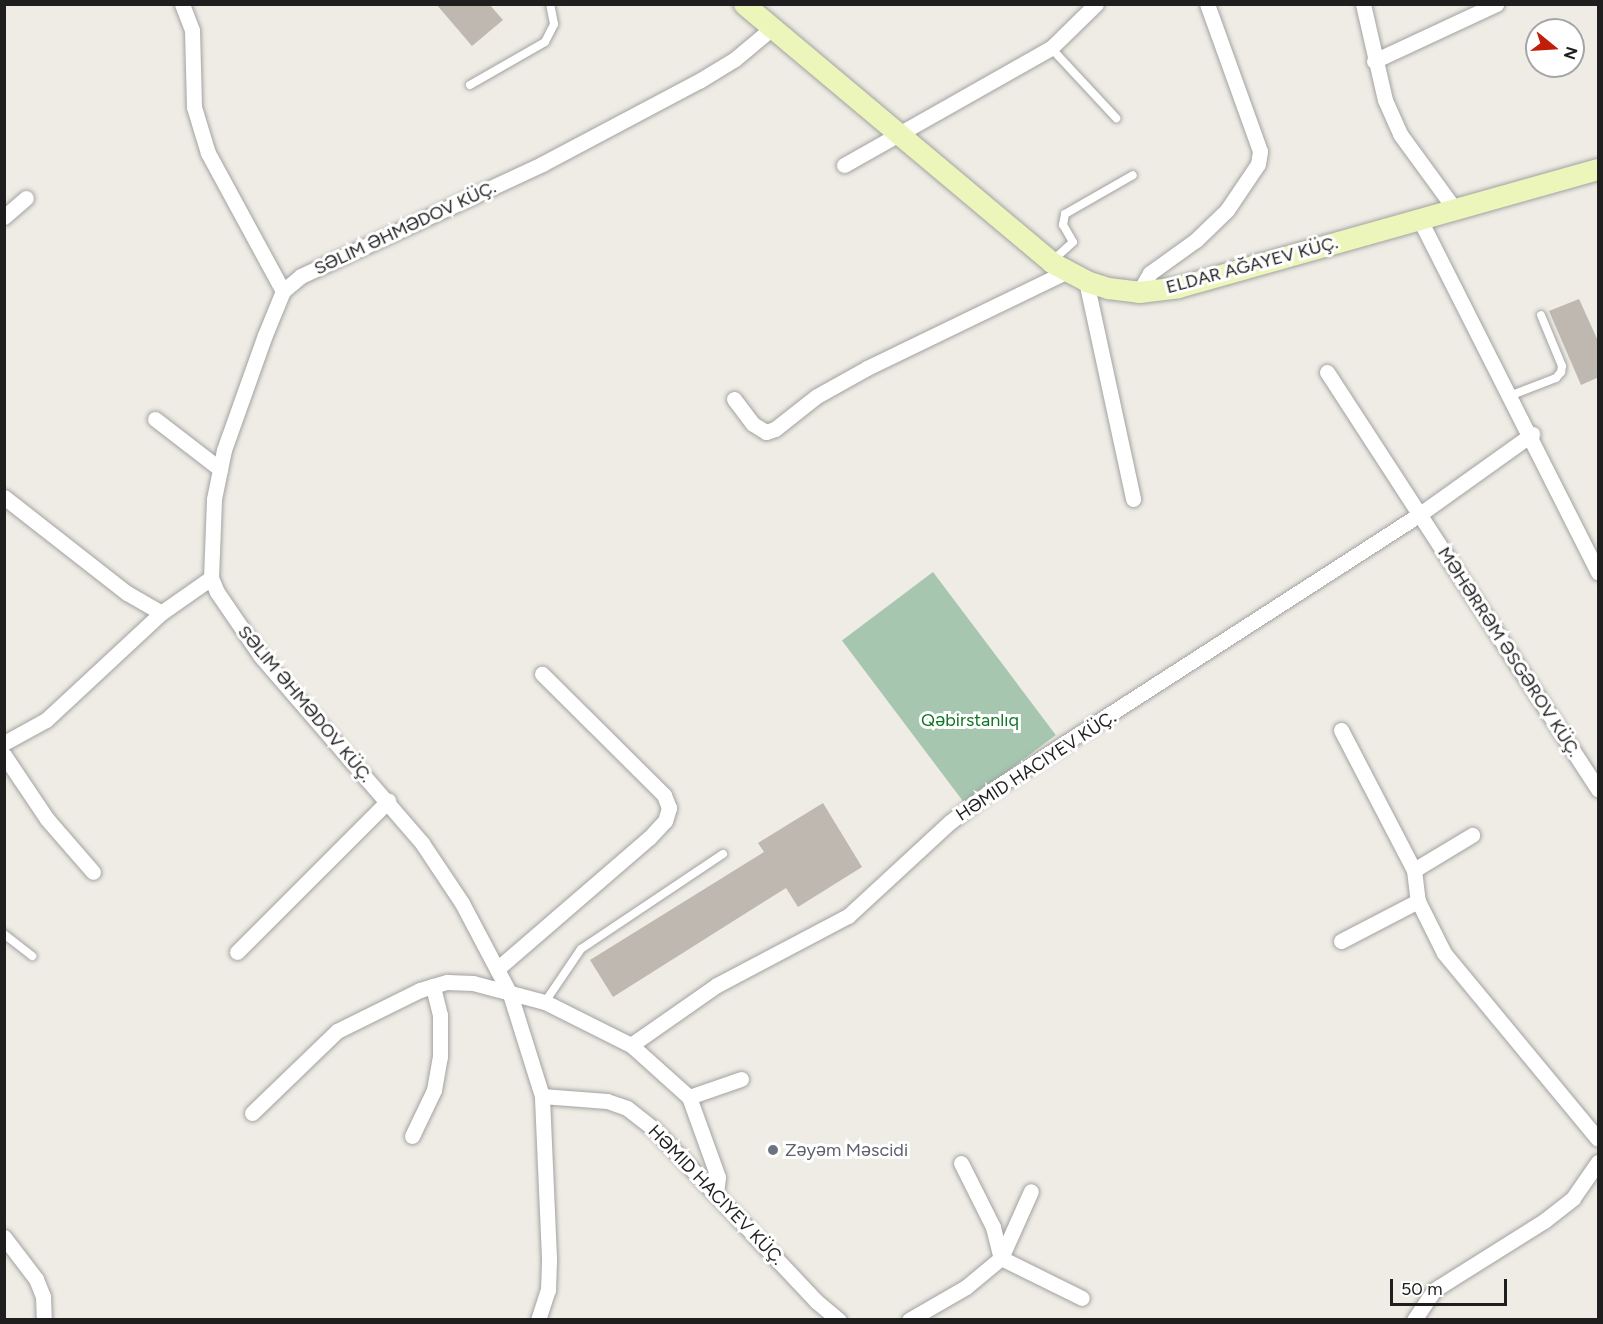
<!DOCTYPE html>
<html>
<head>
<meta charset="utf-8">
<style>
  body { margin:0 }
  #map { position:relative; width:1603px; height:1324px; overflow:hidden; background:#eeece4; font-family:Figtree,sans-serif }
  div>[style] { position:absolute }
  .cemetery>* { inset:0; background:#a6c6af; transform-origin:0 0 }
  .building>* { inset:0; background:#beb8b1 }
  .roads { filter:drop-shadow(0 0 2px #a2a2a2) drop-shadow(0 0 2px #a2a2a2) }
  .lane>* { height:8px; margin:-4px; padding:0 4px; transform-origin:4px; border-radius:4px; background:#fff }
  .street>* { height:15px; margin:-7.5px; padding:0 7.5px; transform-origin:7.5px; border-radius:7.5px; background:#fff }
  .secondary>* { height:21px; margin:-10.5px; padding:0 10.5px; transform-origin:10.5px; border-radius:10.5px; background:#ecf6ba }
  .dots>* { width:16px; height:16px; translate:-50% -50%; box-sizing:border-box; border:3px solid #fff; border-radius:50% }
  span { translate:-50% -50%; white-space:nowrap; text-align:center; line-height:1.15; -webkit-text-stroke:6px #fff; paint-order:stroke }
  .street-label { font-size:18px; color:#1e1e1e }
  .park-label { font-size:18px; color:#117624 }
  .worship-label { font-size:18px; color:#5b616d }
  .left { translate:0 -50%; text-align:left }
  .frame { position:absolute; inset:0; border:6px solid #1e1e1e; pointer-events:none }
  .north { position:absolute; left:1525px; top:18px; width:60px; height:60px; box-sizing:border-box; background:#fff; border:2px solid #a5a5a5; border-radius:50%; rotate:108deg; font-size:16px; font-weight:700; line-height:24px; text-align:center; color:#1e1e1e }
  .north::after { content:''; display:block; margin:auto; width:21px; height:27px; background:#c11e0a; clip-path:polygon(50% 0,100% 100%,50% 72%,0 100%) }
  .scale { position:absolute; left:1390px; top:1279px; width:117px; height:27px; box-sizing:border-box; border:3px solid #1e1e1e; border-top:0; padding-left:8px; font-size:18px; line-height:21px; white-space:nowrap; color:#1e1e1e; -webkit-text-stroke:4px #fff; paint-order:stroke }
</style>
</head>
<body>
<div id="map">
  <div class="cemetery">
    <i style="left:933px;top:572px;width:204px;height:114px;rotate:53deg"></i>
  </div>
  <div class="building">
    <i style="clip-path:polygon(436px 4px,489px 4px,503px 20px,472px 46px)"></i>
    <i style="clip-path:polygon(1579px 299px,1599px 343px,1599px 377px,1581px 385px,1549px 311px)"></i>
    <i style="clip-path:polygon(823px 803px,862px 867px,798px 907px,786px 888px,613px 997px,590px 960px,764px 852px,758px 843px)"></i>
  </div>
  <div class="roads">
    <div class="lane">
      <i style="left:1051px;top:48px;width:96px;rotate:47.1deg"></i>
      <i style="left:470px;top:85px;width:86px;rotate:-29.8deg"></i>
      <i style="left:545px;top:42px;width:20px;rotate:-63deg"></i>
      <i style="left:554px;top:24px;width:20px;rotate:-101deg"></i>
      <i style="left:1052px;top:261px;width:28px;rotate:-42deg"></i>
      <i style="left:1073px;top:242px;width:20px;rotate:-120deg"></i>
      <i style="left:1063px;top:225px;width:11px;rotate:-80deg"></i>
      <i style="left:1065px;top:214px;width:78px;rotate:-29.8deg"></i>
      <i style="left:1512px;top:395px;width:47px;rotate:-21.1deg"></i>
      <i style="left:1556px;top:378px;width:8px;rotate:-50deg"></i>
      <i style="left:1561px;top:372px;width:6px;rotate:-81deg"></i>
      <i style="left:1562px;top:366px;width:55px;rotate:-112.4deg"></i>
      <i style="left:4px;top:934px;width:36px;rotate:38deg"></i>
      <i style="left:545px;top:1002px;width:64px;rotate:-55.8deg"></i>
      <i style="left:581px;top:949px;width:171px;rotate:-33.8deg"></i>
    </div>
    <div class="street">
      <i style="left:182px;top:4px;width:28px;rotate:69deg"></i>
      <i style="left:192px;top:30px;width:77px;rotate:88.5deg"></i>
      <i style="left:194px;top:107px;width:48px;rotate:73.1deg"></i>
      <i style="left:208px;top:153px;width:157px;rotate:61.5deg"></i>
      <i style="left:1363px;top:4px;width:98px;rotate:77.1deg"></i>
      <i style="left:1385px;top:100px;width:37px;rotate:66deg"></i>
      <i style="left:1400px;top:134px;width:92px;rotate:53.9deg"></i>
      <i style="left:1374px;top:61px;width:135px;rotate:-25deg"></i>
      <i style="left:844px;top:165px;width:238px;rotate:-29.5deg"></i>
      <i style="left:1051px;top:48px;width:63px;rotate:-44.4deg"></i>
      <i style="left:4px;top:217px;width:29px;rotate:-41deg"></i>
      <i style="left:1419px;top:218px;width:397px;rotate:63.2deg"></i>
      <i style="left:1086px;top:281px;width:223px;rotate:77.8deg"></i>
      <i style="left:1139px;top:292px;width:22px;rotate:-60deg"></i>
      <i style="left:1150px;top:273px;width:57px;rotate:-35.7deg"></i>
      <i style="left:1196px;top:240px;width:43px;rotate:-44.1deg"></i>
      <i style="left:1227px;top:210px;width:55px;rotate:-56deg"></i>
      <i style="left:1258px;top:164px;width:13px;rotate:-81deg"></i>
      <i style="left:1260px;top:151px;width:156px;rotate:-109.8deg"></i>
      <i style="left:1327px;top:372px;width:498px;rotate:57deg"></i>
      <i style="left:734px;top:399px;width:31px;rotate:53deg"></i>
      <i style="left:753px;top:424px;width:15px;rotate:32deg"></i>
      <i style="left:766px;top:432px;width:9px;rotate:-18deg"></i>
      <i style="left:775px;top:429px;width:53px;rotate:-38.2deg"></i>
      <i style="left:817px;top:396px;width:57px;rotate:-29.2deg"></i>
      <i style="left:867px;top:368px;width:221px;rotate:-25.8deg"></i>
      <i style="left:155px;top:419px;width:82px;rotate:37.6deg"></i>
      <i style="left:4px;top:497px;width:156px;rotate:38deg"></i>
      <i style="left:127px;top:593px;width:39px;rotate:30deg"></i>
      <i style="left:161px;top:613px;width:61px;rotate:-35deg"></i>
      <i style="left:1341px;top:730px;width:158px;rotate:62.5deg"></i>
      <i style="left:1414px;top:870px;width:31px;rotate:83deg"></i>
      <i style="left:1418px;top:901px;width:58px;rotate:63.4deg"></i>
      <i style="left:1444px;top:953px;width:241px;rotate:50.4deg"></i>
      <i style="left:4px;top:743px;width:48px;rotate:-28.7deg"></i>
      <i style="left:46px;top:720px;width:157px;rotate:-42.9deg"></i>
      <i style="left:4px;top:755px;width:77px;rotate:56.1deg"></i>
      <i style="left:47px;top:819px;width:70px;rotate:49deg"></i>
      <i style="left:1414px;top:870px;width:68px;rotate:-31.1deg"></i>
      <i style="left:1341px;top:941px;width:87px;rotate:-27.5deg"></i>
      <i style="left:237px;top:952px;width:214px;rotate:-45deg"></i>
      <i style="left:497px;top:969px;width:201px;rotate:-40.8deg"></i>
      <i style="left:649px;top:838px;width:23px;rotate:-47deg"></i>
      <i style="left:665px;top:821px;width:14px;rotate:-73deg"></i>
      <i style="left:669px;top:808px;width:14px;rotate:-111deg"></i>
      <i style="left:664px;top:795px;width:172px;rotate:-135.2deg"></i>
      <i style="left:631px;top:1045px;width:105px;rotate:-34.9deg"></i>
      <i style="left:717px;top:985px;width:148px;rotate:-27.8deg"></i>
      <i style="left:848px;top:916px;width:139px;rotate:-42.7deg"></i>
      <i style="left:950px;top:822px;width:49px;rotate:-37.6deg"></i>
      <i style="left:989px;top:792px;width:513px;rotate:-32.82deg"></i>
      <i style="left:1420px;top:514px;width:138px;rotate:-35.5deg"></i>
      <i style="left:542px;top:1096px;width:65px;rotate:4.4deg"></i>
      <i style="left:607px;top:1101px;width:21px;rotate:19deg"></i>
      <i style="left:627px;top:1108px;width:33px;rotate:38deg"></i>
      <i style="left:653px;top:1128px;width:238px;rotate:46.7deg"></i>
      <i style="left:816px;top:1301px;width:30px;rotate:40deg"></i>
      <i style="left:689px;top:1097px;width:55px;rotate:-19.1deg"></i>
      <i style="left:252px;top:1113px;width:118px;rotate:-44deg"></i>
      <i style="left:337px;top:1031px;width:93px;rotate:-26.3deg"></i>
      <i style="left:420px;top:990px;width:28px;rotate:-17deg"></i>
      <i style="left:447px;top:982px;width:26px;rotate:2deg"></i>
      <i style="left:473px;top:983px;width:74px;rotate:14.8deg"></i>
      <i style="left:545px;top:1002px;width:96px;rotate:26.6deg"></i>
      <i style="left:631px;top:1045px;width:78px;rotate:41.9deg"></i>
      <i style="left:689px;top:1097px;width:85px;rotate:70.1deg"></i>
      <i style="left:718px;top:1177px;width:17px;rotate:97deg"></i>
      <i style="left:412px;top:1136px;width:51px;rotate:-64.4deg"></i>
      <i style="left:434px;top:1090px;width:34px;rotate:-80deg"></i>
      <i style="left:440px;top:1057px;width:42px;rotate:-90deg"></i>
      <i style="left:440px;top:1015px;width:30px;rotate:-104deg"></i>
      <i style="left:961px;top:1163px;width:72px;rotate:63.4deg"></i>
      <i style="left:993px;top:1227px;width:32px;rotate:76deg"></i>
      <i style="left:1001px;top:1258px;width:90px;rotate:26.3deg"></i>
      <i style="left:4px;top:1237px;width:53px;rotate:52.7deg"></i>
      <i style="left:36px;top:1279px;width:18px;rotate:68deg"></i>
      <i style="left:43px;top:1296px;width:24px;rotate:88deg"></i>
      <i style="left:538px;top:1320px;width:32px;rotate:-72deg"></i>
      <i style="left:548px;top:1290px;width:32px;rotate:-88deg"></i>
      <i style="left:549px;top:1258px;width:162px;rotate:-92.5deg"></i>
      <i style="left:542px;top:1096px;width:107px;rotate:-107.4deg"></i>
      <i style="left:510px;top:994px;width:103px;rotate:-117.8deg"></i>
      <i style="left:462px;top:903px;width:72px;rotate:-123.7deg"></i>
      <i style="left:422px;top:843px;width:248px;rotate:-130.8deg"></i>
      <i style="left:260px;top:655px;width:76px;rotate:-124.3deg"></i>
      <i style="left:217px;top:592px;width:15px;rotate:-113deg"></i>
      <i style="left:211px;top:578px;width:79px;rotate:-87.8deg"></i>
      <i style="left:214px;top:499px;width:50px;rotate:-78.5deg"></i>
      <i style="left:224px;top:450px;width:122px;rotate:-70.4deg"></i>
      <i style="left:265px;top:335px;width:48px;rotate:-67.8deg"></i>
      <i style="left:283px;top:291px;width:23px;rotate:-40deg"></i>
      <i style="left:301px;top:276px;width:266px;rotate:-24.9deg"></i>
      <i style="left:542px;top:164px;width:178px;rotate:-27.9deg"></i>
      <i style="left:699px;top:81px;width:42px;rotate:-31.4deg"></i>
      <i style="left:735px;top:59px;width:48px;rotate:-40deg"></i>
      <i style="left:909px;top:1320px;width:66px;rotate:-30.1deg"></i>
      <i style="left:966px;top:1287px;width:45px;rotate:-39.6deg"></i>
      <i style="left:1001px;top:1258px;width:73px;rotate:-65.9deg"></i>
      <i style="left:1414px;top:1320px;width:36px;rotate:-56deg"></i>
      <i style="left:1434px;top:1290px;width:130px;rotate:-32.1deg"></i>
      <i style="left:1544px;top:1221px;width:37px;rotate:-38deg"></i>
      <i style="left:1573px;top:1198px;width:44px;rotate:-55.2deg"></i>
    </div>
    <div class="secondary">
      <i style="left:744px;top:4px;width:401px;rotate:40deg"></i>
      <i style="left:1051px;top:262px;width:40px;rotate:28deg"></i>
      <i style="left:1086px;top:281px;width:23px;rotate:18deg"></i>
      <i style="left:1108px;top:288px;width:31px;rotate:7deg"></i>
      <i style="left:1139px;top:292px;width:39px;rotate:-7deg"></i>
      <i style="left:1178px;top:287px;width:436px;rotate:-15.7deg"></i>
    </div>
  </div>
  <div class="dots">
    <i style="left:773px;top:1150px;background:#6b7280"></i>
  </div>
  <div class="street-label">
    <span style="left:405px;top:228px;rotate:-25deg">SƏLIM ƏHMƏDOV KÜÇ.</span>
    <span style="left:1252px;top:265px;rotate:-15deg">ELDAR AĞAYEV KÜÇ.</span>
    <span style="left:1509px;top:652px;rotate:57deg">MƏHƏRRƏM ƏSGƏROV KÜÇ.</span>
    <span style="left:305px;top:704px;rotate:50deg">SƏLIM ƏHMƏDOV KÜÇ.</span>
    <span style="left:1036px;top:766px;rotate:-33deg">HƏMID HACIYEV KÜÇ.</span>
    <span style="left:716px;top:1195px;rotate:46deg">HƏMID HACIYEV KÜÇ.</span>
  </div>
  <div class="park-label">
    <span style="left:970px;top:720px">Qəbirstanlıq</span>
  </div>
  <div class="worship-label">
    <span class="left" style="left:785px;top:1150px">Zəyəm Məscidi</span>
  </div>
  <div class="frame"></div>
  <div class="north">N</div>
  <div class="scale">50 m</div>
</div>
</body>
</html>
